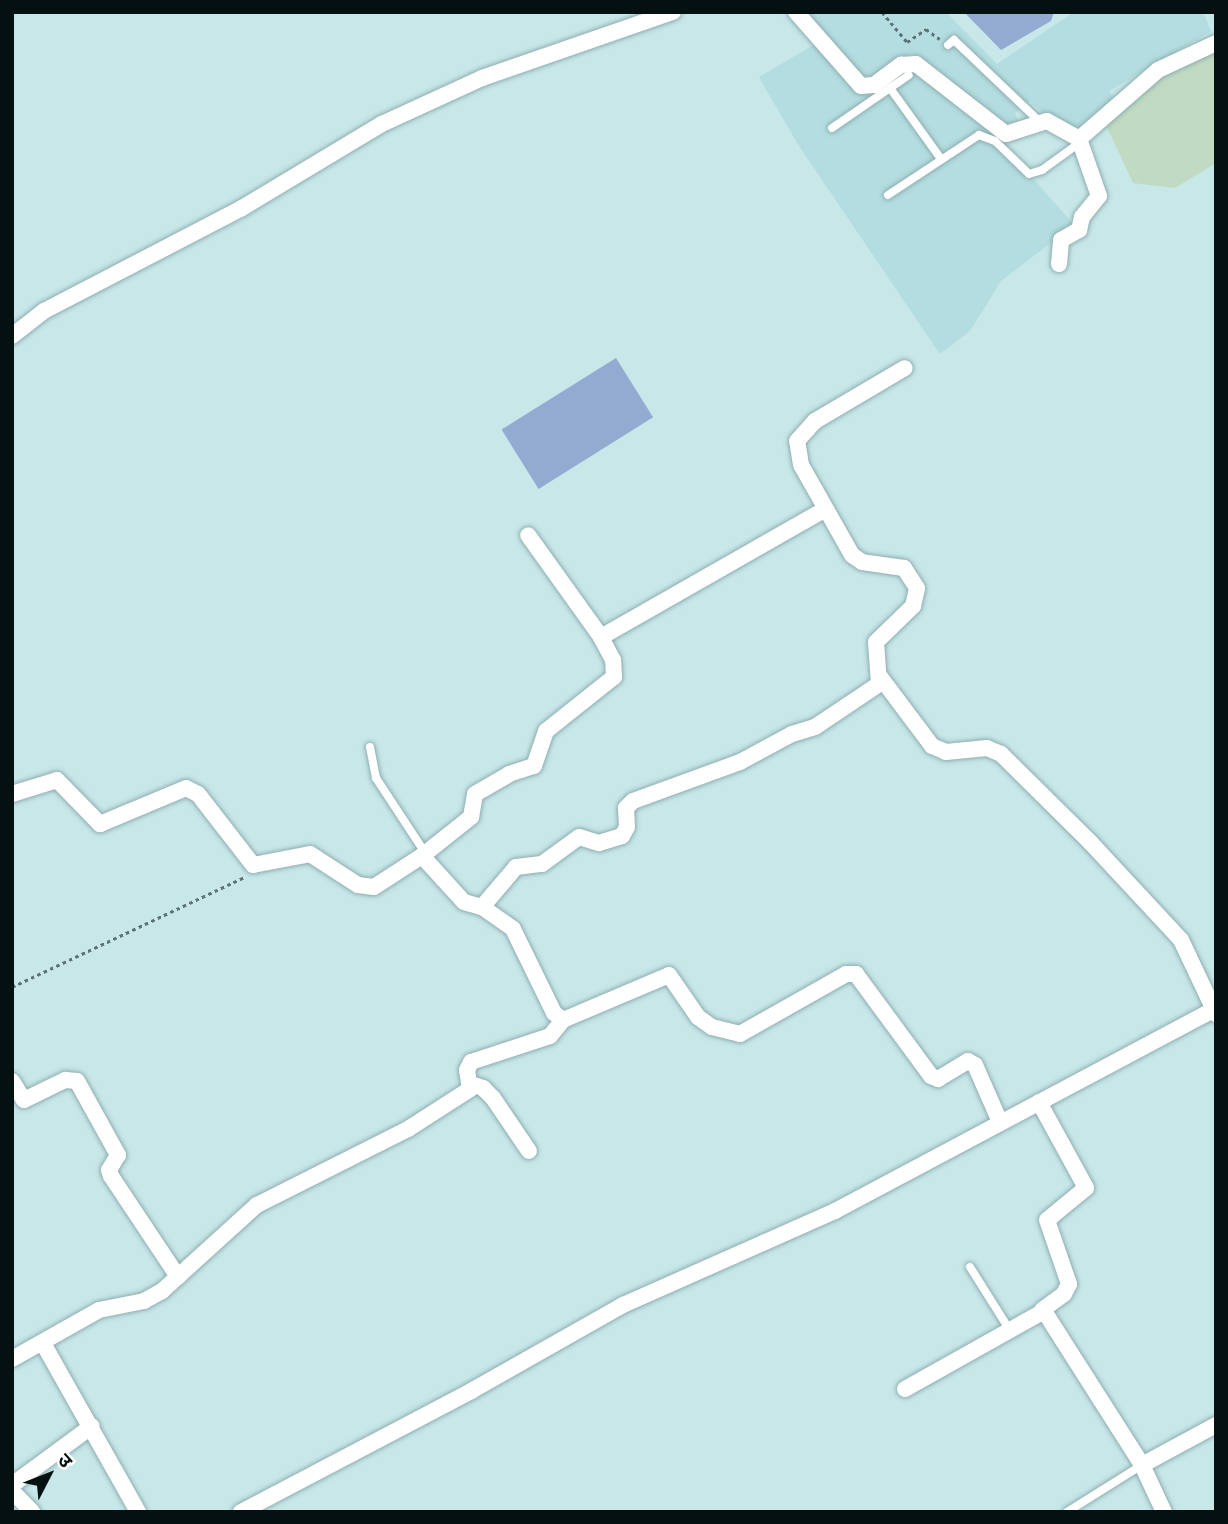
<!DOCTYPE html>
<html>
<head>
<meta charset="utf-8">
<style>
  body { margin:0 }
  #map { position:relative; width:1228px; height:1524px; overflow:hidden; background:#c7e7e9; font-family:Roboto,"Noto Sans Devanagari",sans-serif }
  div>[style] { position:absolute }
  .built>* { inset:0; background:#b3dde0 }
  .green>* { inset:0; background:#c0dbc1 }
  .water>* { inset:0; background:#93abd1; transform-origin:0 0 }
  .path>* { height:2.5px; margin-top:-1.25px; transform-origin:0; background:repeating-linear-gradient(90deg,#5e7374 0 3.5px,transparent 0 7px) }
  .roads { filter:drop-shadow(0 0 2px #8faeb0) drop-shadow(0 0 2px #8faeb0) }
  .lane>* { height:8px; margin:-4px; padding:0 4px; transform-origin:4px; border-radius:4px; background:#fff }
  .street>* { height:16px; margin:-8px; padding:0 8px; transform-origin:8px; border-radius:8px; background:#fff }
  span { translate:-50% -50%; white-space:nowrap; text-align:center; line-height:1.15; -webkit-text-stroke:7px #fff; paint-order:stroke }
  .frame { position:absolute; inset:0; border:14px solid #051011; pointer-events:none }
  .north { position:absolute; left:14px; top:1440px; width:70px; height:70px; -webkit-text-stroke:5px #fff; paint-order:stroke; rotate:48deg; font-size:19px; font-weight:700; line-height:28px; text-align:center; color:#051011 }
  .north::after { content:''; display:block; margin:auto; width:24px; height:32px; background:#051011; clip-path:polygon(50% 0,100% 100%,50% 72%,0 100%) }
</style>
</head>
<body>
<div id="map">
  <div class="built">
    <i style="clip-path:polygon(804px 12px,946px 12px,997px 64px,1074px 12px,1203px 12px,1211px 31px,1109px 91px,1115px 102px,1075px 130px,1044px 114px,1030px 101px,1015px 113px,1020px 127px,1003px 126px,911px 53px,871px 80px,859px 79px)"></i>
    <i style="clip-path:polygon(817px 43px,862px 94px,904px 67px,914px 69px,989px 128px,1074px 225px,1001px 281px,970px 331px,940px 354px,799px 146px,759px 77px)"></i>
  </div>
  <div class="green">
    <i style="clip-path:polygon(1216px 50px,1216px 163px,1175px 188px,1133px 183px,1106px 125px,1149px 82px)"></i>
  </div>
  <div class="water">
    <i style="clip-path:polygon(964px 12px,1054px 12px,1051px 21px,1001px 50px)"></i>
    <i style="left:616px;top:358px;width:70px;height:135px;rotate:58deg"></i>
  </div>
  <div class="path">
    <i style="left:882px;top:12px;width:39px;rotate:50deg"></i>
    <i style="left:907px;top:42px;width:23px;rotate:-34deg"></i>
    <i style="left:926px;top:29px;width:17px;rotate:36deg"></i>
    <i style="left:12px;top:987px;width:258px;rotate:-25.3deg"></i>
  </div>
  <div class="roads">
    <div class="lane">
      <i style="left:948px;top:45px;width:8px;rotate:-40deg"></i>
      <i style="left:954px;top:40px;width:119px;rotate:43.6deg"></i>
      <i style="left:890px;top:88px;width:87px;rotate:54.3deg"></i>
      <i style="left:832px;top:128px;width:93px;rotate:-34.5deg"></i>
      <i style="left:888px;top:195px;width:109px;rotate:-33.4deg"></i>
      <i style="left:979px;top:135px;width:17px;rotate:21deg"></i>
      <i style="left:995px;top:141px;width:47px;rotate:44.1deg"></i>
      <i style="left:1029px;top:174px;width:14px;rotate:-17deg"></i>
      <i style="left:1042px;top:170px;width:44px;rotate:-35.8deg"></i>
      <i style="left:370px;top:747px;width:32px;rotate:79deg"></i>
      <i style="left:376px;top:778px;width:87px;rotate:56.7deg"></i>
      <i style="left:970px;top:1267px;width:73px;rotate:57.8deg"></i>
      <i style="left:1067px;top:1512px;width:89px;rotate:-32.1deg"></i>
    </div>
    <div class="street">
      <i style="left:796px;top:12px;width:98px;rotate:48.7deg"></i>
      <i style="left:861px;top:86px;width:13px;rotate:-4deg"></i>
      <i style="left:874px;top:85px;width:34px;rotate:-37deg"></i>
      <i style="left:901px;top:65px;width:15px;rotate:-4deg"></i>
      <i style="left:916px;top:64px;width:114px;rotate:37.9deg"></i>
      <i style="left:1006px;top:134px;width:43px;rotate:-17.6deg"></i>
      <i style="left:1047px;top:121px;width:37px;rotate:29deg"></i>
      <i style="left:1079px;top:139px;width:105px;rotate:-41.1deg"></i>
      <i style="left:1158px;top:70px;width:64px;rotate:-25deg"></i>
      <i style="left:1059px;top:264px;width:24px;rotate:-85deg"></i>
      <i style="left:1061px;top:240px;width:21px;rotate:-29deg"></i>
      <i style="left:1079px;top:230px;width:13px;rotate:-77deg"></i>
      <i style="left:1082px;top:217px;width:27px;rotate:-51deg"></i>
      <i style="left:1099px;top:196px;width:60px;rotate:-109.3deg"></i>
      <i style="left:12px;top:336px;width:41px;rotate:-38deg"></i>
      <i style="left:44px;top:311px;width:223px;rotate:-27.5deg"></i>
      <i style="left:242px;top:208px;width:163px;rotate:-31deg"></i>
      <i style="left:382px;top:124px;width:110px;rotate:-24.7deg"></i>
      <i style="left:482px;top:78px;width:202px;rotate:-19.1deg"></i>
      <i style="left:601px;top:637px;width:257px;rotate:-29.7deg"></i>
      <i style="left:881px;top:678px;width:85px;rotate:53.1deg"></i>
      <i style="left:932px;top:746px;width:15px;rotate:23deg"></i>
      <i style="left:946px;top:752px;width:41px;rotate:-5.6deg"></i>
      <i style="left:987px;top:748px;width:15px;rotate:23deg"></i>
      <i style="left:1001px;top:754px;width:125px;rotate:44.7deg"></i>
      <i style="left:1090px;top:842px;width:134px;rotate:47.1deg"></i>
      <i style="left:1181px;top:940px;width:82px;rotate:64.7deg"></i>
      <i style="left:12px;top:794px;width:47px;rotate:-17.3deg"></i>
      <i style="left:57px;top:780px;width:62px;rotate:45.7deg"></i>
      <i style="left:100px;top:824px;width:93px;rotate:-22.7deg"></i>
      <i style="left:186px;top:788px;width:13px;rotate:27deg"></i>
      <i style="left:198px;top:794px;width:90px;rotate:52.2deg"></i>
      <i style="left:253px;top:865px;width:58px;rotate:-10.9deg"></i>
      <i style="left:310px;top:854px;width:57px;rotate:32.9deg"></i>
      <i style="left:358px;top:885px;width:16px;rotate:7deg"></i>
      <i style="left:374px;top:887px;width:57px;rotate:-32.9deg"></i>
      <i style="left:422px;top:856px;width:62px;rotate:47.6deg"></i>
      <i style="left:464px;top:902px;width:19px;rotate:16deg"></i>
      <i style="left:482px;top:907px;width:52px;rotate:-49.6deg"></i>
      <i style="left:516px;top:867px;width:26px;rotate:-7deg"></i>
      <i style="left:542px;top:864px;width:46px;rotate:-36.1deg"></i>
      <i style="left:579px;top:837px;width:21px;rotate:17deg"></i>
      <i style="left:599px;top:843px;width:24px;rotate:-17deg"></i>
      <i style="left:622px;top:836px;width:10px;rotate:-61deg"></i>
      <i style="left:627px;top:827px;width:19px;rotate:-93deg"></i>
      <i style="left:626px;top:808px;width:10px;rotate:-45deg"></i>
      <i style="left:633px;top:801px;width:114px;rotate:-20deg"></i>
      <i style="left:740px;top:762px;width:59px;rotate:-28.3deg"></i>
      <i style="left:792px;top:734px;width:24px;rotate:-17deg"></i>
      <i style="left:815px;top:727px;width:77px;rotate:-33.9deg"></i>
      <i style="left:879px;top:684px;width:42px;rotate:-94.1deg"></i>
      <i style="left:876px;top:642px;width:52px;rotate:-44.2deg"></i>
      <i style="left:913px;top:606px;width:18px;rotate:-77deg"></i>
      <i style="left:917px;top:588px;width:24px;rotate:-123deg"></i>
      <i style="left:904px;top:568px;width:42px;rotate:-171.9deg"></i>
      <i style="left:862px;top:562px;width:12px;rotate:-145deg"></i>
      <i style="left:852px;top:555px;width:103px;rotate:-119.5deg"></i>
      <i style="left:801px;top:465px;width:24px;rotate:-99deg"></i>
      <i style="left:797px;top:441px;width:27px;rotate:-48deg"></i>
      <i style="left:815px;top:421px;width:104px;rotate:-30.5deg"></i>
      <i style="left:422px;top:856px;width:63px;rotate:-38.5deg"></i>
      <i style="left:471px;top:817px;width:23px;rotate:-80deg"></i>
      <i style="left:475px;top:794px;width:39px;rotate:-30deg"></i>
      <i style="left:509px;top:774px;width:26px;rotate:-18deg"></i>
      <i style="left:534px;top:766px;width:37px;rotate:-71deg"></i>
      <i style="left:546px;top:731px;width:87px;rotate:-38.5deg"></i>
      <i style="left:614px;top:677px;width:17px;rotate:-93deg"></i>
      <i style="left:613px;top:660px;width:26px;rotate:-118deg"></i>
      <i style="left:601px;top:637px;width:125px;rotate:-125.6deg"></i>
      <i style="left:482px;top:907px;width:38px;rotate:35deg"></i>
      <i style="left:513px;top:929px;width:93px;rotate:64deg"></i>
      <i style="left:554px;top:1013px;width:11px;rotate:38deg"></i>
      <i style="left:563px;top:1020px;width:115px;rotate:-23deg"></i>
      <i style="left:669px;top:975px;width:51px;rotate:55.4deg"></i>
      <i style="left:698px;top:1017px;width:17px;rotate:36deg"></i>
      <i style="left:712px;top:1027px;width:29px;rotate:14deg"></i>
      <i style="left:740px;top:1034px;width:122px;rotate:-29.5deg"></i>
      <i style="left:846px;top:974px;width:10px"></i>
      <i style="left:856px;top:974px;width:127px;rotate:53.7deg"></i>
      <i style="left:931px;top:1076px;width:8px;rotate:23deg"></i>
      <i style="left:938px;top:1079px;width:35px;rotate:-31deg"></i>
      <i style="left:968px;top:1061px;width:8px;rotate:30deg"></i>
      <i style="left:975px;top:1065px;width:62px;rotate:66.3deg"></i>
      <i style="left:12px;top:1081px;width:22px;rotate:58deg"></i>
      <i style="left:24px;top:1100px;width:46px;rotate:-26deg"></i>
      <i style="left:65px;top:1080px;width:12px;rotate:5deg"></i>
      <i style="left:77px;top:1081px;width:85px;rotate:61deg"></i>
      <i style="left:118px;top:1155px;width:17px;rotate:121deg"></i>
      <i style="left:109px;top:1170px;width:6px;rotate:72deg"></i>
      <i style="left:111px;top:1176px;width:121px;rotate:56.4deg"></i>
      <i style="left:471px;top:1084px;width:13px;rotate:18deg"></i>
      <i style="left:483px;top:1088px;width:14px;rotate:45deg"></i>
      <i style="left:493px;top:1098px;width:64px;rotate:55.8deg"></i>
      <i style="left:1039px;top:1102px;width:98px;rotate:61.3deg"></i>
      <i style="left:1086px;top:1188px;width:50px;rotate:140.6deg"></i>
      <i style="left:1047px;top:1220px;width:68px;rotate:71deg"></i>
      <i style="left:1069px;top:1284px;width:11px;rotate:117deg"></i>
      <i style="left:1064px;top:1294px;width:27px;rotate:144deg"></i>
      <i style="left:44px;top:1345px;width:192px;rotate:60.6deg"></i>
      <i style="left:12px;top:1359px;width:100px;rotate:-29.4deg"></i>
      <i style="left:99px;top:1310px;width:46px;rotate:-11.3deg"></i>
      <i style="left:144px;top:1301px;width:21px;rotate:-29deg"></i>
      <i style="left:162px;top:1291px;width:128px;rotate:-42.2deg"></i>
      <i style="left:257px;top:1205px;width:169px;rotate:-26.7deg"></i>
      <i style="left:408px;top:1129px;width:74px;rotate:-32.8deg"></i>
      <i style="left:470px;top:1089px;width:19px;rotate:-99deg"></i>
      <i style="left:467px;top:1070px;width:9px;rotate:-63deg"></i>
      <i style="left:471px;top:1062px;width:83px;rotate:-18.2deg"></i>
      <i style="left:550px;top:1036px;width:21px;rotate:-51deg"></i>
      <i style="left:905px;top:1389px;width:159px;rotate:-29.3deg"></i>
      <i style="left:1044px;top:1311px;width:183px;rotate:57.5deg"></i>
      <i style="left:1142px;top:1465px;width:52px;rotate:64.9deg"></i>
      <i style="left:1142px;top:1465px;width:84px;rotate:-28.4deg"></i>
      <i style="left:12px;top:1485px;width:99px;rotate:-36.4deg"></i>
      <i style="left:12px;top:1491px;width:29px;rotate:46deg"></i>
      <i style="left:241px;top:1512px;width:260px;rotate:-27.7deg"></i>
      <i style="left:471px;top:1391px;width:175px;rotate:-29.5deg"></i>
      <i style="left:623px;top:1305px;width:232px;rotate:-23.9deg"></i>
      <i style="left:835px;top:1211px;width:432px;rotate:-28deg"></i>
    </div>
  </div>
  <div class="frame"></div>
  <div class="north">उ</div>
</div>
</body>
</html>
